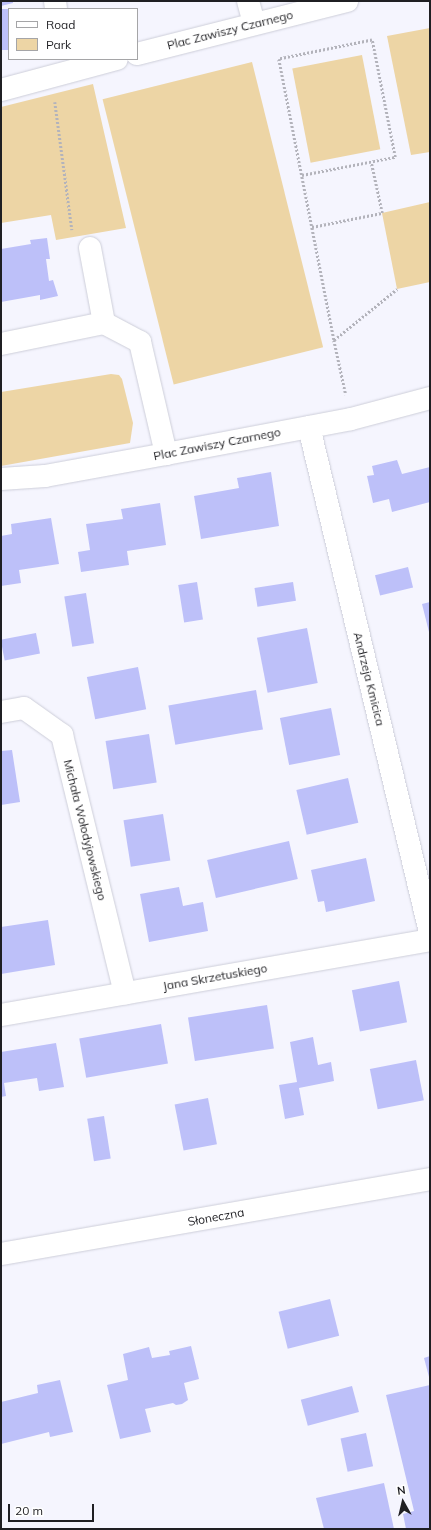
<!DOCTYPE html>
<html>
<head>
<meta charset="utf-8">
<style>
  body { margin:0 }
  #map { position:relative; width:431px; height:1530px; overflow:hidden; background:#f5f5fe; font-family:Mulish,sans-serif }
  div>[style] { position:absolute }
  .green>* { inset:0; background:#edd5a5; transform-origin:0 0 }
  .building>* { inset:0; background:#bdc0f9; transform-origin:0 0 }
  .path>* { height:2.5px; margin-top:-1.25px; transform-origin:0; background:repeating-linear-gradient(90deg,#b3b3bb 0 2px,transparent 0 4px) }
  .roads { filter:drop-shadow(0 0 1px #cdced9) drop-shadow(0 0 1px #cdced9) }
  .minor>* { height:22px; margin:-11px; padding:0 11px; transform-origin:11px; border-radius:11px; background:#fff }
  span { translate:-50% -50%; white-space:nowrap; text-align:center; line-height:1.15; -webkit-text-stroke:3.5px #fff; paint-order:stroke }
  .street-label { font-size:12px; color:#1f1f23 }
  .frame { position:absolute; inset:0; border:2px solid #1f1f23; pointer-events:none }
  .legend { position:absolute; left:8px; top:8px; width:130px; height:52px; box-sizing:border-box; background:#fff; border:1px solid #a5a5a7; margin:0; padding:5px 7px; list-style:none; font-size:12px; color:#1f1f23 }
  .legend li { display:flex; align-items:center; gap:8px; height:20px }
  .legend b { width:20px; border:1px solid #a5a5a7 }
  .north { position:absolute; left:383px; top:1482px; width:40px; height:40px; -webkit-text-stroke:3px #fff; paint-order:stroke; rotate:352deg; font-size:11px; font-weight:700; line-height:16px; text-align:center; color:#1f1f23 }
  .north::after { content:''; display:block; margin:auto; width:14px; height:18px; background:#1f1f23; clip-path:polygon(50% 0,100% 100%,50% 72%,0 100%) }
  .scale { position:absolute; left:8px; top:1504px; width:86px; height:18px; box-sizing:border-box; border:2px solid #1f1f23; border-top:0; padding-left:5px; font-size:12px; line-height:14px; white-space:nowrap; color:#1f1f23; -webkit-text-stroke:3px #fff; paint-order:stroke }
</style>
</head>
<body>
<div id="map">
  <div class="green">
    <i style="clip-path:polygon(430px 28px,430px 152px,411px 155px,387px 36px)"></i>
    <i style="left:362px;top:55px;width:96px;height:71px;rotate:79deg"></i>
    <i style="left:252px;top:62px;width:294px;height:154px;rotate:76deg"></i>
    <i style="clip-path:polygon(93px 84px,126px 228px,56px 240px,51px 215px,1px 223px,1px 107px)"></i>
    <i style="clip-path:polygon(430px 202px,430px 282px,397px 289px,382px 213px)"></i>
    <i style="clip-path:polygon(111px 374px,119px 375px,122px 379px,133px 423px,130px 443px,1px 466px,1px 392px)"></i>
  </div>
  <div class="building">
    <i style="clip-path:polygon(1px 1px,13px 1px,13px 3px,1px 6px)"></i>
    <i style="left:9px;top:9px;width:41px;height:8px;rotate:90deg"></i>
    <i style="clip-path:polygon(47px 238px,50px 259px,46px 259px,49px 281px,53px 280px,58px 296px,40px 300px,40px 295px,1px 302px,1px 249px,31px 244px,30px 240px)"></i>
    <i style="clip-path:polygon(397px 460px,402px 474px,430px 467px,430px 502px,392px 512px,389px 499px,373px 503px,367px 476px,374px 475px,372px 466px)"></i>
    <i style="clip-path:polygon(271px 472px,279px 526px,201px 539px,194px 496px,239px 488px,237px 478px)"></i>
    <i style="clip-path:polygon(160px 503px,166px 545px,127px 551px,129px 565px,81px 572px,78px 552px,90px 550px,86px 524px,123px 519px,121px 509px)"></i>
    <i style="clip-path:polygon(51px 518px,59px 564px,19px 570px,21px 583px,1px 586px,1px 536px,12px 534px,11px 524px)"></i>
    <i style="left:408px;top:567px;width:21px;height:34px;rotate:76deg"></i>
    <i style="left:197px;top:582px;width:38px;height:19px;rotate:81deg"></i>
    <i style="left:293px;top:582px;width:19px;height:39px;rotate:81deg"></i>
    <i style="left:86px;top:593px;width:51px;height:22px;rotate:81deg"></i>
    <i style="clip-path:polygon(430px 602px,430px 632px,429px 632px,422px 604px)"></i>
    <i style="left:307px;top:628px;width:56px;height:51px;rotate:79deg"></i>
    <i style="left:36px;top:633px;width:21px;height:36px;rotate:79deg"></i>
    <i style="left:138px;top:667px;width:43px;height:52px;rotate:79deg"></i>
    <i style="left:256px;top:690px;width:40px;height:89px;rotate:80deg"></i>
    <i style="left:331px;top:708px;width:48px;height:52px;rotate:79deg"></i>
    <i style="left:149px;top:734px;width:49px;height:44px;rotate:81deg"></i>
    <i style="clip-path:polygon(12px 750px,20px 802px,1px 805px,1px 751px)"></i>
    <i style="left:348px;top:778px;width:46px;height:53px;rotate:77deg"></i>
    <i style="left:163px;top:814px;width:47px;height:40px;rotate:81deg"></i>
    <i style="left:289px;top:841px;width:39px;height:84px;rotate:77deg"></i>
    <i style="clip-path:polygon(366px 858px,375px 901px,326px 912px,324px 901px,318px 902px,311px 870px)"></i>
    <i style="clip-path:polygon(179px 887px,183px 906px,203px 902px,208px 931px,149px 942px,140px 894px)"></i>
    <i style="clip-path:polygon(48px 920px,55px 965px,1px 974px,1px 927px)"></i>
    <i style="left:399px;top:981px;width:42px;height:48px;rotate:79deg"></i>
    <i style="left:267px;top:1005px;width:44px;height:80px;rotate:81deg"></i>
    <i style="left:161px;top:1024px;width:40px;height:83px;rotate:80deg"></i>
    <i style="clip-path:polygon(313px 1037px,318px 1065px,331px 1062px,334px 1081px,299px 1088px,304px 1115px,285px 1119px,279px 1085px,297px 1082px,290px 1042px)"></i>
    <i style="clip-path:polygon(56px 1043px,64px 1087px,39px 1091px,37px 1078px,4px 1083px,6px 1096px,1px 1097px,1px 1052px)"></i>
    <i style="left:416px;top:1060px;width:41px;height:47px;rotate:79deg"></i>
    <i style="left:208px;top:1098px;width:47px;height:34px;rotate:79deg"></i>
    <i style="left:104px;top:1116px;width:43px;height:17px;rotate:81deg"></i>
    <i style="left:330px;top:1299px;width:38px;height:53px;rotate:76deg"></i>
    <i style="clip-path:polygon(191px 1346px,199px 1379px,184px 1383px,188px 1400px,182px 1404px,176px 1405px,173px 1403px,145px 1409px,151px 1432px,120px 1439px,107px 1385px,128px 1380px,123px 1354px,149px 1347px,152px 1358px,170px 1355px,169px 1351px)"></i>
    <i style="clip-path:polygon(430px 1356px,430px 1377px,429px 1377px,424px 1358px)"></i>
    <i style="clip-path:polygon(60px 1380px,73px 1432px,50px 1437px,49px 1432px,1px 1444px,1px 1402px,38px 1393px,37px 1385px)"></i>
    <i style="clip-path:polygon(430px 1385px,430px 1529px,406px 1529px,403px 1514px,414px 1511px,386px 1395px)"></i>
    <i style="left:352px;top:1386px;width:27px;height:53px;rotate:75deg"></i>
    <i style="left:366px;top:1433px;width:34px;height:26px;rotate:78deg"></i>
    <i style="clip-path:polygon(384px 1483px,394px 1529px,324px 1529px,316px 1498px)"></i>
  </div>
  <div class="path">
    <i style="left:55px;top:102px;width:129px;rotate:82.4deg"></i>
    <i style="left:302px;top:175px;width:95px;rotate:-11deg"></i>
    <i style="left:395px;top:157px;width:119px;rotate:-101.1deg"></i>
    <i style="left:372px;top:40px;width:95px;rotate:168.5deg"></i>
    <i style="left:279px;top:59px;width:286px;rotate:78.9deg"></i>
    <i style="left:334px;top:340px;width:56px;rotate:77.7deg"></i>
    <i style="left:312px;top:227px;width:71px;rotate:-11.3deg"></i>
    <i style="left:382px;top:213px;width:52px;rotate:-102.2deg"></i>
    <i style="left:334px;top:340px;width:81px;rotate:-39deg"></i>
  </div>
  <div class="roads">
    <div class="minor">
      <i style="left:55px;top:1px;width:8px;rotate:83deg"></i>
      <i style="left:248px;top:1px;width:23px;rotate:75deg"></i>
      <i style="left:137px;top:54px;width:217px;rotate:-14.2deg"></i>
      <i style="left:1px;top:90px;width:120px;rotate:-15deg"></i>
      <i style="left:90px;top:248px;width:76px;rotate:79.4deg"></i>
      <i style="left:1px;top:344px;width:105px;rotate:-11.5deg"></i>
      <i style="left:104px;top:323px;width:41px;rotate:27.8deg"></i>
      <i style="left:140px;top:342px;width:115px;rotate:76.9deg"></i>
      <i style="left:309px;top:427px;width:519px;rotate:76.53deg"></i>
      <i style="left:1px;top:479px;width:44px;rotate:-3.9deg"></i>
      <i style="left:45px;top:476px;width:123px;rotate:-10.3deg"></i>
      <i style="left:166px;top:454px;width:188px;rotate:-10.7deg"></i>
      <i style="left:351px;top:419px;width:82px;rotate:-14.9deg"></i>
      <i style="left:1px;top:712px;width:23px;rotate:-10deg"></i>
      <i style="left:24px;top:708px;width:47px;rotate:35.4deg"></i>
      <i style="left:62px;top:735px;width:266px;rotate:76.3deg"></i>
      <i style="left:1px;top:1015px;width:436px;rotate:-9.9deg"></i>
      <i style="left:1px;top:1254px;width:436px;rotate:-9.9deg"></i>
    </div>
  </div>
  <div class="street-label">
    <span style="left:230px;top:30px;rotate:-14deg">Plac Zawiszy Czarnego</span>
    <span style="left:217px;top:444px;rotate:-11deg">Plac Zawiszy Czarnego</span>
    <span style="left:369px;top:679px;rotate:76deg">Andrzeja Kmicica</span>
    <span style="left:85px;top:830px;rotate:76deg">Michała Wołodyjowskiego</span>
    <span style="left:215px;top:977px;rotate:-10deg">Jana Skrzetuskiego</span>
    <span style="left:216px;top:1217px;rotate:-10deg">Słoneczna</span>
  </div>
  <div class="frame"></div>
  <ul class="legend">
  <li><b style="height:5px;background:#fff"></b>Road</li>
  <li><b style="height:11px;background:#edd5a5"></b>Park</li>
  </ul>
  <div class="north">N</div>
  <div class="scale">20 m</div>
</div>
</body>
</html>
